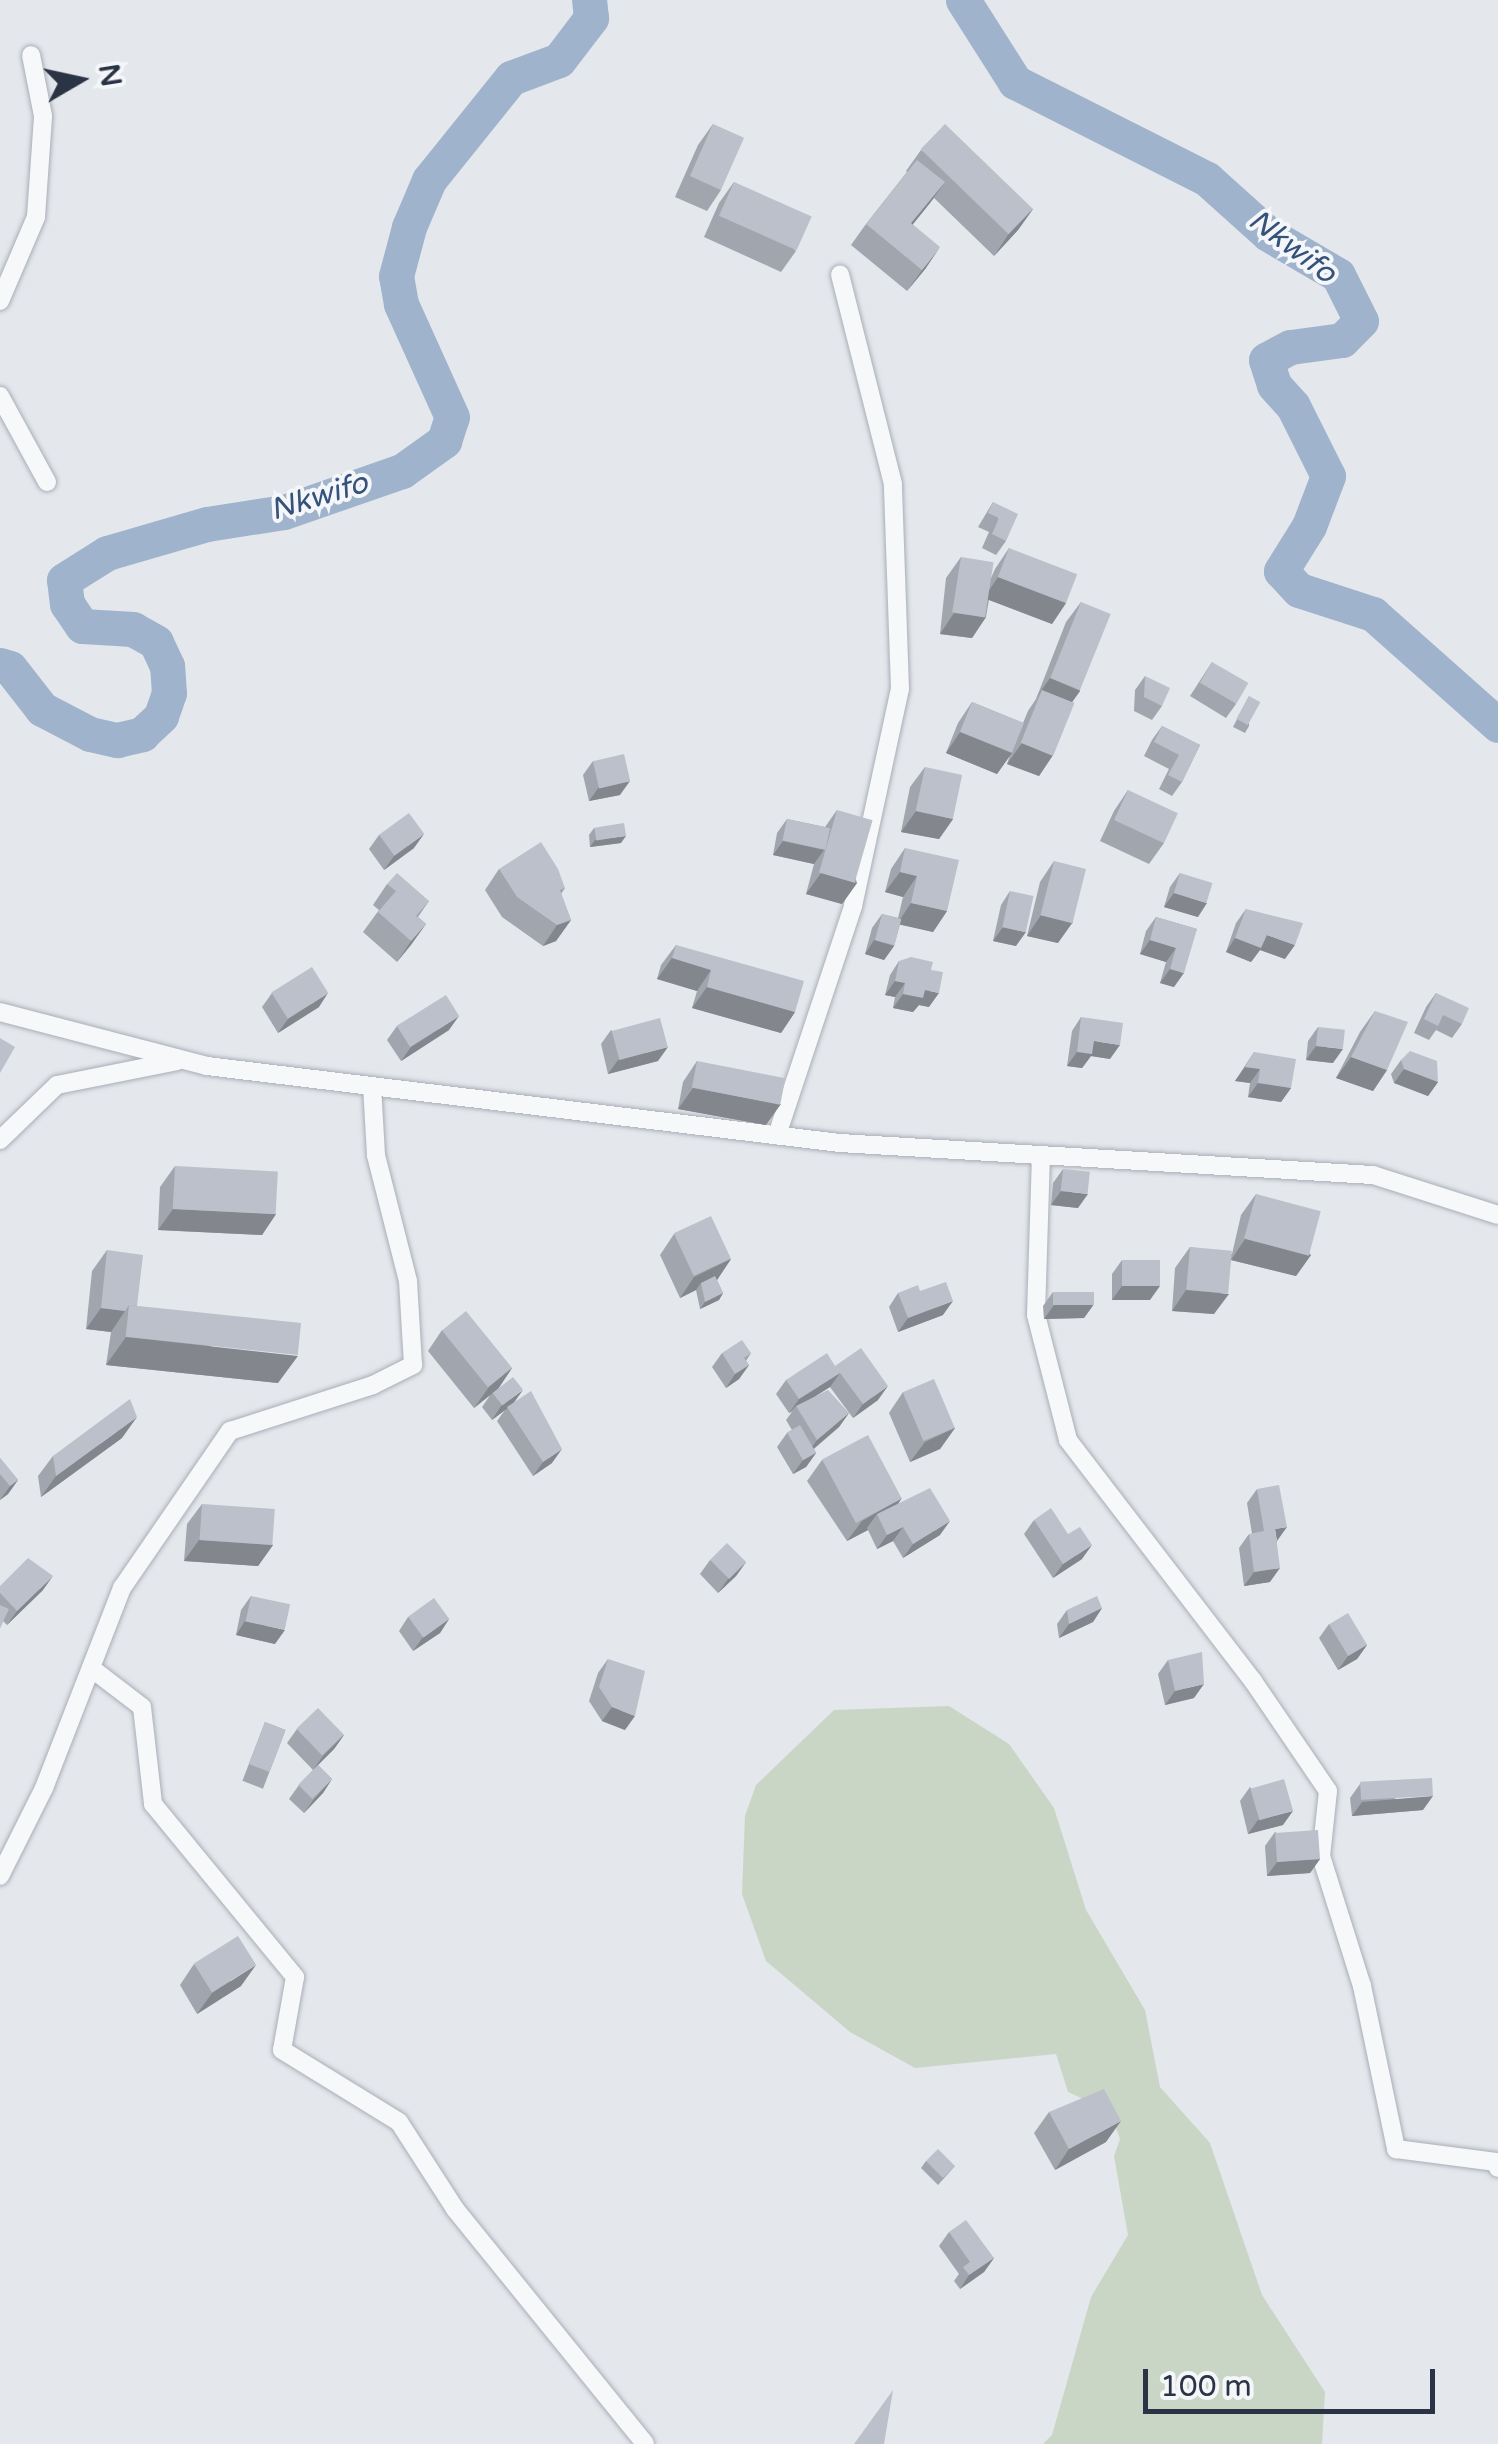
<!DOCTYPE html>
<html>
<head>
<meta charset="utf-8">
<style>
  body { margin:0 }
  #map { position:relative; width:1498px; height:2444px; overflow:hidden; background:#e4e7ec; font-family:"Varela Round",sans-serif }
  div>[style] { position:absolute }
  .green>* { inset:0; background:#c9d6c5 }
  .river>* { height:35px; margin:-17.5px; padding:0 17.5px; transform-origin:17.5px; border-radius:17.5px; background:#9fb4cc }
  .roads { filter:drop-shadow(0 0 2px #a9aeb7) drop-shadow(0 0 2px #a9aeb7) }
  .street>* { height:18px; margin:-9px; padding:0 9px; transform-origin:9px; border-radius:9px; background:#f7f8fa }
  .wall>* { inset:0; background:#a1a5ae; transform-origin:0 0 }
  .shaded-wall>* { inset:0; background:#83868d }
  .building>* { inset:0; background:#bbc0ca; transform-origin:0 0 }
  span { translate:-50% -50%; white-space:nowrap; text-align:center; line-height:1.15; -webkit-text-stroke:8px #f4f6f9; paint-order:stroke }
  .water-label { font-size:30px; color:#34527a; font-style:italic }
  .north { position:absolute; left:30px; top:30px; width:100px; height:100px; -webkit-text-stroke:8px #f4f6f9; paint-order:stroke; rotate:81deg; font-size:28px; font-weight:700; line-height:40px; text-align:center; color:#2b3445 }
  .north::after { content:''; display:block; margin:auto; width:35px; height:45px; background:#2b3445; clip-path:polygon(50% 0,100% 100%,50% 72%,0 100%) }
  .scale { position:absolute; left:1143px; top:2369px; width:292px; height:45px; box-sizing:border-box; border:5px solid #2b3445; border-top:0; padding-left:12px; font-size:30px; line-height:35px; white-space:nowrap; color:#2b3445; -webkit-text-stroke:8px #f4f6f9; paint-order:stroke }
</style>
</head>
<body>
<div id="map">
  <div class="green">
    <i style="clip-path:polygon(949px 1706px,1009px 1744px,1054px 1808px,1086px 1910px,1145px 2010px,1160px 2087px,1210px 2143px,1262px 2295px,1325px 2392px,1322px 2444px,1043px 2444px,1052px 2435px,1091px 2297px,1128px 2235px,1114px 2156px,1120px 2139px,1110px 2111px,1068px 2092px,1056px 2054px,915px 2068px,850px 2032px,766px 1961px,742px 1894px,745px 1816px,756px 1785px,834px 1710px)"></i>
  </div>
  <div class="river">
    <i style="left:963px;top:0;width:97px;rotate:57.6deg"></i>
    <i style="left:1015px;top:82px;width:215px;rotate:26.8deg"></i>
    <i style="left:1207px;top:179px;width:82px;rotate:42deg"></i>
    <i style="left:1268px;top:234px;width:81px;rotate:30.4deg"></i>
    <i style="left:1338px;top:275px;width:51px;rotate:63.4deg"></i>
    <i style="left:1361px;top:321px;width:27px;rotate:135deg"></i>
    <i style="left:1342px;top:340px;width:52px;rotate:172.3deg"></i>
    <i style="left:1290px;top:347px;width:27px;rotate:152deg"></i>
    <i style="left:1266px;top:360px;width:26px;rotate:72deg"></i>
    <i style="left:1274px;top:385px;width:28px;rotate:48deg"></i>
    <i style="left:1293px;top:406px;width:78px;rotate:63.4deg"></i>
    <i style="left:1328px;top:476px;width:53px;rotate:110.8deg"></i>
    <i style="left:1309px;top:526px;width:53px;rotate:121.9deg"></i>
    <i style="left:1281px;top:571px;width:26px;rotate:47deg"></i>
    <i style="left:1299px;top:590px;width:78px;rotate:18deg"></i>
    <i style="left:1373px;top:614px;width:167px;rotate:41.6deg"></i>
    <i style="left:0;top:665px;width:10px;rotate:17deg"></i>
    <i style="left:10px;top:668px;width:52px;rotate:52deg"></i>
    <i style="left:42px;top:709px;width:54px;rotate:27.5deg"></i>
    <i style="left:90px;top:734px;width:28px;rotate:13deg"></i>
    <i style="left:117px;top:740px;width:26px;rotate:-13deg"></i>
    <i style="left:142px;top:734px;width:26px;rotate:-43deg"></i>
    <i style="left:161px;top:716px;width:24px;rotate:-71deg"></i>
    <i style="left:169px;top:693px;width:27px;rotate:-94deg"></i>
    <i style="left:167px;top:666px;width:26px;rotate:-115deg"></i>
    <i style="left:156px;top:642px;width:26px;rotate:-151deg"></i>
    <i style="left:133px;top:629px;width:51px;rotate:-176.6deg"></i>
    <i style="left:82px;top:626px;width:27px;rotate:-124deg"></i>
    <i style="left:67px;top:604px;width:24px;rotate:-97deg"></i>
    <i style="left:64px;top:580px;width:51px;rotate:-32.1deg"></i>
    <i style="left:107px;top:553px;width:104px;rotate:-16.2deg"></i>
    <i style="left:207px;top:524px;width:78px;rotate:-8.9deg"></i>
    <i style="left:284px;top:512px;width:125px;rotate:-19.2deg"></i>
    <i style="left:402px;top:471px;width:52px;rotate:-35.5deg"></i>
    <i style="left:444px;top:441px;width:25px;rotate:-72deg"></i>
    <i style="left:452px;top:417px;width:124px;rotate:-114.3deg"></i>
    <i style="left:401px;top:304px;width:28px;rotate:-100deg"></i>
    <i style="left:396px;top:276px;width:51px;rotate:-75.1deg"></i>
    <i style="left:409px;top:227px;width:51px;rotate:-66.9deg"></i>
    <i style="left:429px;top:180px;width:131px;rotate:-51.2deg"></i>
    <i style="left:511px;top:78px;width:51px;rotate:-20.6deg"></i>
    <i style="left:559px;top:60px;width:53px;rotate:-52.7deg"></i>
    <i style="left:591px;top:18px;width:18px;rotate:-96deg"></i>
  </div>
  <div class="roads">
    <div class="street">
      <i style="left:0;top:301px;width:91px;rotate:-66.8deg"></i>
      <i style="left:36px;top:217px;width:101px;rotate:-86deg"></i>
      <i style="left:43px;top:116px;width:62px;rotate:-101.1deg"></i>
      <i style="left:0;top:396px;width:98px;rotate:61.3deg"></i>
      <i style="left:0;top:1012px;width:214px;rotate:14.6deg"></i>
      <i style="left:207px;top:1066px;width:638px;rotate:6.94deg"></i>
      <i style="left:840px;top:1143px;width:534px;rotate:3.44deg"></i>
      <i style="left:1373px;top:1175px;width:131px;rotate:17.7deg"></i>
      <i style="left:777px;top:1135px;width:241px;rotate:-71.6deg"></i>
      <i style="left:853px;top:906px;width:222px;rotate:-77.8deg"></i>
      <i style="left:900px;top:689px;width:205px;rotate:-92deg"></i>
      <i style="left:893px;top:484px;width:216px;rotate:-104.2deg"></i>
      <i style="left:0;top:1140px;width:79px;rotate:-44deg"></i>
      <i style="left:57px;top:1085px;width:122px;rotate:-11.3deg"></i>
      <i style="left:1041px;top:1155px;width:160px;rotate:91.8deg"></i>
      <i style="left:1036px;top:1315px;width:129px;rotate:75.6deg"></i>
      <i style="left:1068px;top:1440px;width:304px;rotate:52.5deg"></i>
      <i style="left:1253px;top:1681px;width:133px;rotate:55.7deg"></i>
      <i style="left:1328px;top:1791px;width:65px;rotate:96.1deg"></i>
      <i style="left:1321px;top:1856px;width:136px;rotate:72.5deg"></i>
      <i style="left:1362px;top:1986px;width:167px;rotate:78.2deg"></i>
      <i style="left:1396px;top:2149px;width:101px;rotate:7.4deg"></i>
      <i style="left:1496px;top:2162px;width:6px;rotate:72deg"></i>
      <i style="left:91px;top:1668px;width:64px;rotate:37.4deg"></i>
      <i style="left:142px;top:1707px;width:98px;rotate:83.5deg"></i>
      <i style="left:153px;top:1804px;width:224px;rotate:50.6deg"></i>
      <i style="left:295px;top:1977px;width:74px;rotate:100.1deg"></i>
      <i style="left:282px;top:2050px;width:137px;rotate:31.6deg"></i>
      <i style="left:399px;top:2122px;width:103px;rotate:57.2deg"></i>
      <i style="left:455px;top:2209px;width:302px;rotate:51deg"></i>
      <i style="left:0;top:1876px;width:98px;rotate:-63.4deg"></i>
      <i style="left:44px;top:1788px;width:215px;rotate:-68.7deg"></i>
      <i style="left:122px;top:1588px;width:191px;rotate:-55.5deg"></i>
      <i style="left:230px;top:1431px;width:150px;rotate:-17.8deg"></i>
      <i style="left:373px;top:1385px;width:45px;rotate:-26.6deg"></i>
      <i style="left:413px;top:1365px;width:84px;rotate:-93.4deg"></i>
      <i style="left:408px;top:1281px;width:130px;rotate:-104.3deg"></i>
      <i style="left:376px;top:1155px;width:69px;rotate:-93.3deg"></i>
    </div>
  </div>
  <div class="wall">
    <i style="clip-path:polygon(713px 124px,721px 190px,707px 211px,675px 197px,698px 145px)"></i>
    <i style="clip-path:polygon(921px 150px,1033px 209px,1018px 230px,994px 256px,934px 198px,913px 224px,926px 268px,907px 291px,851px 245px,866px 224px,907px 172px,906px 171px)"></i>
    <i style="clip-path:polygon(734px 182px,796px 251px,781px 272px,704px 237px,719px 203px)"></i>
    <i style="clip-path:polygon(993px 502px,1006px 541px,996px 555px,982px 548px,989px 532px,978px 527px)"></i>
    <i style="clip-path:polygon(1009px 548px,1066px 603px,1052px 624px,989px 600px,986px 617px,972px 638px,940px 634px,946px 578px,961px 557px,991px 578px,995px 569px)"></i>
    <i style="clip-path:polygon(1081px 602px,1080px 691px,1072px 702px,1053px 755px,1039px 776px,1007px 764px,1010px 755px,997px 774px,946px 753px,958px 723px,972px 702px,1023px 723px,1028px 711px,1036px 699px,1066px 622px)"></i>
    <i style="clip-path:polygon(1212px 662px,1236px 704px,1226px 718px,1190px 696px)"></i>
    <i style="clip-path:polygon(1145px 676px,1162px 706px,1152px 720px,1134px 711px,1135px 690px)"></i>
    <i style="clip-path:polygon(1249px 696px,1249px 726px,1245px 733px,1233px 727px)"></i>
    <i style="clip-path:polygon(1162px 726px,1200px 745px,1182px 782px,1172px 796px,1159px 789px,1169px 769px,1144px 756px,1152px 740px)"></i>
    <i style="clip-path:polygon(593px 761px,620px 795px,589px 801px,583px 775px)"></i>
    <i style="clip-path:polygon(925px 767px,953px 819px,939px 839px,901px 832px,910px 787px)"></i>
    <i style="clip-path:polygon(1128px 790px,1164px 843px,1149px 864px,1100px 841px,1114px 811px)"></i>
    <i style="clip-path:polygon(837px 810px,857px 883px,842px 904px,806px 894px,814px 864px,773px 855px,777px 833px,787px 819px,825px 827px)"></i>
    <i style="clip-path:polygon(594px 828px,621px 843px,590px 847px,589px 835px)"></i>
    <i style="clip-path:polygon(379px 835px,414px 848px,384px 870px,369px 849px)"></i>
    <i style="clip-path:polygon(905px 848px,947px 911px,933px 932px,900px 924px,894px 946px,884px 960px,865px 954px,872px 928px,882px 914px,898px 918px,903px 897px,885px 892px,891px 869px)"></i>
    <i style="clip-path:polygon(1054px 861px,1058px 943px,1027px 936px,1040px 882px)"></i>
    <i style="clip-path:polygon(499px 869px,565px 888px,561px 894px,571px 920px,556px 941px,543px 946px,502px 917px,485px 890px)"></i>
    <i style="clip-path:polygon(1180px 873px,1198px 917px,1164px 907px,1170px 887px)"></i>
    <i style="clip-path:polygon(387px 884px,429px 901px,418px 917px,426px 924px,397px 962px,363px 932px,379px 910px,373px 905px)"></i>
    <i style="clip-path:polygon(1010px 891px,1016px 946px,993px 941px,1001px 905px)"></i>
    <i style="clip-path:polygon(1246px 909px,1285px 959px,1260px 950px,1251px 962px,1226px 952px,1236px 923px)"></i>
    <i style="clip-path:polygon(1156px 917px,1197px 929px,1174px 987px,1160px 983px,1166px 962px,1140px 954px,1146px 931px)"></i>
    <i style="clip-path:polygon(676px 945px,795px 1012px,781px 1033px,692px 1008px,697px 991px,657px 979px,661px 965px)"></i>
    <i style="clip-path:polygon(899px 961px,931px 970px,929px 1007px,919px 1005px,913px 1012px,893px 1008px,895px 997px,885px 995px,890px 975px)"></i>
    <i style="clip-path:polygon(272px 993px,319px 1007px,278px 1033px,262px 1007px)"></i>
    <i style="clip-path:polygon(1436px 993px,1462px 1024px,1452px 1038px,1436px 1030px,1429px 1040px,1414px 1033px,1426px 1007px)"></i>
    <i style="clip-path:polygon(1375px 1011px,1387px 1070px,1373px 1091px,1336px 1078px,1360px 1032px)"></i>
    <i style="clip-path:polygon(1081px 1017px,1110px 1059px,1091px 1056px,1082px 1068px,1067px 1066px,1072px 1031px)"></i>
    <i style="clip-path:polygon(397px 1026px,449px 1030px,401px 1061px,387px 1040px)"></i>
    <i style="clip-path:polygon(1318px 1027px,1333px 1063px,1306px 1060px,1308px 1041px)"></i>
    <i style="clip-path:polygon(611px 1030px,658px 1061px,608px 1074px,601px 1044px)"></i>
    <i style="clip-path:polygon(1254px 1052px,1291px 1088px,1281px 1102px,1248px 1097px,1250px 1083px,1235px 1081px)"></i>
    <i style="clip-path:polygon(1401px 1060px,1438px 1082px,1428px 1096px,1394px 1083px,1391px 1074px)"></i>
    <i style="clip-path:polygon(697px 1061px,766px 1125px,678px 1109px,683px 1082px)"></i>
    <i style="clip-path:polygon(175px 1166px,276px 1214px,262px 1235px,158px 1230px,160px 1187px)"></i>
    <i style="clip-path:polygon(1063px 1169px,1078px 1208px,1051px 1205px,1053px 1183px)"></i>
    <i style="clip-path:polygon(1256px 1194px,1311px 1255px,1296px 1276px,1231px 1260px,1214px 1314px,1172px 1311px,1175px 1268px,1190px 1247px,1232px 1254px,1241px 1215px)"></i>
    <i style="clip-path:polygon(674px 1234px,731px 1259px,717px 1280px,723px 1293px,719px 1300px,700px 1309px,696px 1290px,680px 1298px,660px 1255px)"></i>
    <i style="clip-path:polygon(107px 1250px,137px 1306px,278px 1383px,106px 1365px,111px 1332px,86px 1329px,92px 1271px)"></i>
    <i style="clip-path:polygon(1122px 1260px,1150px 1300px,1112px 1300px,1112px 1274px)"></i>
    <i style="clip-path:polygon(920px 1291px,943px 1315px,898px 1332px,889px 1307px,898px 1293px)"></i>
    <i style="clip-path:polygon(1053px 1292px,1094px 1304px,1084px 1318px,1044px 1319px,1043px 1306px)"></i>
    <i style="clip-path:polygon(442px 1330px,512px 1368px,498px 1389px,514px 1403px,552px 1463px,533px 1476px,497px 1421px,505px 1410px,492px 1420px,482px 1407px,491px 1394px,474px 1408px,428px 1351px)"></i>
    <i style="clip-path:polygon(722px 1353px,751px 1353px,746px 1361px,749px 1365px,739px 1379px,726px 1388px,712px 1367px)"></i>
    <i style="clip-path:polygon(835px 1366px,878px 1400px,853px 1418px,830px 1387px,815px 1396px,849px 1413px,839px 1427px,814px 1449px,816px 1453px,806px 1467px,793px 1474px,777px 1447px,787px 1433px,792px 1430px,786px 1420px,792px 1412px,789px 1413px,776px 1394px,786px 1380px)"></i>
    <i style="clip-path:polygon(903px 1392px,955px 1428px,940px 1449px,910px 1462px,889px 1413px)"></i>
    <i style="clip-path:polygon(122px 1438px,41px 1497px,38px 1476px,53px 1456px)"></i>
    <i style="clip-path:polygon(0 1458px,18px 1480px,8px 1494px,0 1500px)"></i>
    <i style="clip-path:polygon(822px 1460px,899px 1504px,940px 1535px,903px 1558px,893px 1541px,877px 1549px,868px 1530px,847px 1541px,807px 1481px)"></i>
    <i style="clip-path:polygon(1257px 1489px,1277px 1541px,1270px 1582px,1244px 1586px,1239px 1548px,1249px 1534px,1252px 1534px,1247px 1503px)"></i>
    <i style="clip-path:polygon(202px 1504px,273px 1545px,258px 1566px,184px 1561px,187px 1524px)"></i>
    <i style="clip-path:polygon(1034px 1520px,1082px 1559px,1053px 1578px,1024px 1534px)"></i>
    <i style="clip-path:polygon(710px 1560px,746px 1562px,736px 1576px,718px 1593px,700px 1574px)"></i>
    <i style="clip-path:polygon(0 1586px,43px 1590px,7px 1625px,3px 1621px,0 1628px)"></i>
    <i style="clip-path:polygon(251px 1596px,275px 1644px,236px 1635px,241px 1610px)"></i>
    <i style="clip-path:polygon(1102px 1608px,1093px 1622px,1059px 1638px,1057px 1624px,1067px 1610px)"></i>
    <i style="clip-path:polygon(408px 1617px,449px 1619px,440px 1633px,413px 1651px,399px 1631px)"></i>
    <i style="clip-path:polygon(1329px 1624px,1367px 1645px,1357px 1659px,1338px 1670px,1319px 1638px)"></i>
    <i style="clip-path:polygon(608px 1659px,625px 1730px,602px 1721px,589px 1701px,598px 1673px)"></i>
    <i style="clip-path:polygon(1168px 1660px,1194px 1698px,1165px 1705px,1158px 1674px)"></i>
    <i style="left:265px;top:1722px;width:22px;height:63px;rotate:21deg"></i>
    <i style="clip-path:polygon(297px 1729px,344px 1735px,334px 1749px,318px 1765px,332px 1779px,323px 1793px,304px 1813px,289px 1799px,299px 1785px,313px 1770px,287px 1743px)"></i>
    <i style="clip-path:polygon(1360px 1784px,1423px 1810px,1352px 1816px,1350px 1798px)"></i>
    <i style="clip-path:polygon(1250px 1787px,1283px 1825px,1248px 1834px,1240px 1801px)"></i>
    <i style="clip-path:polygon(1275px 1832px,1320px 1859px,1310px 1873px,1267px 1876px,1265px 1846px)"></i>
    <i style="clip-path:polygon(194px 1964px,241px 1986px,197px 2014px,180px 1985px)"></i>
    <i style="clip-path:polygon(1049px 2112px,1106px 2142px,1055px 2170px,1034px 2133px)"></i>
    <i style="clip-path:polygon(926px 2161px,955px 2166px,938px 2185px,921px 2168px)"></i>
    <i style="clip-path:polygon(949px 2232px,994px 2258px,984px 2272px,960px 2289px,954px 2281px,959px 2274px,939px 2246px)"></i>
  </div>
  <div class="shaded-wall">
    <i style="clip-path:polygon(945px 182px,930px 203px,897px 244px,911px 223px)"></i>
    <i style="clip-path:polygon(1033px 209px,1018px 230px,994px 256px,1008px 235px)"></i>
    <i style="clip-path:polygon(940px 247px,926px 268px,907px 291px,922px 270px)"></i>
    <i style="clip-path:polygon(998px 577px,1066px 603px,1052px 624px,984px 598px)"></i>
    <i style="clip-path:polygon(954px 613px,986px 617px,972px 638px,940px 634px)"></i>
    <i style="clip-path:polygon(1050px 678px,1080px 691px,1065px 712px,1042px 690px,1035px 699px)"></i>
    <i style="clip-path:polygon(960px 732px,1012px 753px,997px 774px,946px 753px)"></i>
    <i style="clip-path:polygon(1022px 743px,1053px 755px,1039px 776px,1007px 764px)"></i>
    <i style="clip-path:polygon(630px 781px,620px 795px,589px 801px,599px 787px)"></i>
    <i style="clip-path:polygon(916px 811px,953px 819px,939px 839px,901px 832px)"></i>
    <i style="clip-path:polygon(424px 834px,414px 848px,384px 870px,394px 856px)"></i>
    <i style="clip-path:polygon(626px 836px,621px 843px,590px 847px,595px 840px)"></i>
    <i style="clip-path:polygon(783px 841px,824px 850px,814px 864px,773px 855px)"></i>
    <i style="clip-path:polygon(900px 872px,917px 876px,903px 897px,885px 892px)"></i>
    <i style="clip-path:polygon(821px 873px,857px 883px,842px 904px,806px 894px)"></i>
    <i style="clip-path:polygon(1174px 893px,1207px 903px,1198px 917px,1164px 907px)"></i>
    <i style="clip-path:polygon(911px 903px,947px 911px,933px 932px,897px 924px)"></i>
    <i style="clip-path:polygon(1041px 915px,1073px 922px,1058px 943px,1027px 936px)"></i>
    <i style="clip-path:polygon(571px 920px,556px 941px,543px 946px,557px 925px)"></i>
    <i style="clip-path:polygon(426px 924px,411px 945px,397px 962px,411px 941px)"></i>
    <i style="clip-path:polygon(1003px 927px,1026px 932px,1016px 946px,993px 941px)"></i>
    <i style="clip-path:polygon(1267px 935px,1295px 945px,1285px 959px,1260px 950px,1251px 962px,1226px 952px,1235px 938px)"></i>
    <i style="clip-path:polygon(874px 940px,894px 946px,884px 960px,865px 954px)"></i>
    <i style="clip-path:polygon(1150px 940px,1176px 948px,1166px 962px,1140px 954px)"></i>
    <i style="clip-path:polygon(672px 958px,711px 970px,697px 991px,657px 979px)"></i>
    <i style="clip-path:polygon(1170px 969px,1184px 973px,1174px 987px,1160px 983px)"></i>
    <i style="clip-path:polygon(895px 981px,905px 983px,895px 997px,885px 995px)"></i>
    <i style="clip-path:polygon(707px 987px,795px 1012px,781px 1033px,692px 1008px)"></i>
    <i style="clip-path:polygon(925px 990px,939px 993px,929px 1007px,919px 1005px,913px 1012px,893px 1008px,903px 994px)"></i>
    <i style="clip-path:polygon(328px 993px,319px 1007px,278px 1033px,288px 1019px)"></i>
    <i style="clip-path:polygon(459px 1016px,449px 1030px,401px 1061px,411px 1047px)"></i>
    <i style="clip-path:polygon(1094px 1041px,1120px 1045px,1110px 1059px,1091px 1056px,1082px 1068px,1067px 1066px,1077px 1052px)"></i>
    <i style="clip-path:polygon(1316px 1046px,1343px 1049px,1333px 1063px,1306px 1060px)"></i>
    <i style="clip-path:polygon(668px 1047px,658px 1061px,608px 1074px,618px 1060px)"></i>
    <i style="clip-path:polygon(1351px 1057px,1387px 1070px,1373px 1091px,1336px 1078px)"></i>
    <i style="clip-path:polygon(1245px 1067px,1260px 1069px,1250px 1083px,1235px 1081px)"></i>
    <i style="clip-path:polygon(1404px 1069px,1438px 1082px,1428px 1096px,1394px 1083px)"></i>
    <i style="clip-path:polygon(1258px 1083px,1291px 1088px,1281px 1102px,1248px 1097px)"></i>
    <i style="clip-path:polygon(693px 1088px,781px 1104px,766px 1125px,678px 1109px)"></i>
    <i style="clip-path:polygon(1061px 1191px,1088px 1194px,1078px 1208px,1051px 1205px)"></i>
    <i style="clip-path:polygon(173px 1209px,276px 1214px,262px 1235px,158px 1230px)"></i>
    <i style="clip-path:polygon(1245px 1239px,1311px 1255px,1296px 1276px,1231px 1260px)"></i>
    <i style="clip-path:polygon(731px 1259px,717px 1280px,701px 1283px,696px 1290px,680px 1298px,694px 1277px)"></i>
    <i style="clip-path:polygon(1122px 1286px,1160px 1286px,1150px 1300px,1112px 1300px)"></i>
    <i style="clip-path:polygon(1186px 1290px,1229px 1294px,1214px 1314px,1172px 1311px)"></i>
    <i style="clip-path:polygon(723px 1293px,719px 1300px,700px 1309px,705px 1302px)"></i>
    <i style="clip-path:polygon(953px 1301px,943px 1315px,898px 1332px,908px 1318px)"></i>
    <i style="clip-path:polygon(1094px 1304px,1084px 1318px,1044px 1319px,1054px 1305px)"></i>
    <i style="clip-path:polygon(101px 1308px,125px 1311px,111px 1332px,86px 1329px)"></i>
    <i style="clip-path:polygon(126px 1337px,298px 1356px,278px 1383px,106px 1365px)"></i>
    <i style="clip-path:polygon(749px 1365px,739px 1379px,726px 1388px,735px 1374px)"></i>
    <i style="clip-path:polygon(512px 1368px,498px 1389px,474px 1408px,489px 1387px)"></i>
    <i style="clip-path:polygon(840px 1373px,830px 1387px,797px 1408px,796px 1406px,789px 1413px,799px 1399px)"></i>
    <i style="clip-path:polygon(888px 1386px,878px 1400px,853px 1418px,863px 1404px)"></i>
    <i style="clip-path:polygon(523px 1390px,513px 1404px,492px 1420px,501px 1406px)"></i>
    <i style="clip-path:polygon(849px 1413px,839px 1427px,807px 1454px,817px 1440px)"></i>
    <i style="clip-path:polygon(137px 1417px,122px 1438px,41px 1497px,56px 1476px)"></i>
    <i style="clip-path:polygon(955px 1428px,940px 1449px,910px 1462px,925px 1442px)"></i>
    <i style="clip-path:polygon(562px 1449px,552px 1463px,533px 1476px,543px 1462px)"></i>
    <i style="clip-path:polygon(816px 1453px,806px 1467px,793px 1474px,803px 1460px)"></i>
    <i style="clip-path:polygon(18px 1480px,8px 1494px,0 1500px,10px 1486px)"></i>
    <i style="clip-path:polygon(902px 1498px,888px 1519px,877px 1514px,867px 1528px,868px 1530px,847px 1541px,862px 1521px)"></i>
    <i style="clip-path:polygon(950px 1521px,940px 1535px,903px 1558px,913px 1544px)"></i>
    <i style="clip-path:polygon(903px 1527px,893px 1541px,877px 1549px,887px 1535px)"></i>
    <i style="clip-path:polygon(1287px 1527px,1277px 1541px,1275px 1529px)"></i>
    <i style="clip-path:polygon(199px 1540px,273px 1545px,258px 1566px,184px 1561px)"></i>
    <i style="clip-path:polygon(1092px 1545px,1082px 1559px,1053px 1578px,1063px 1564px)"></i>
    <i style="clip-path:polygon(746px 1562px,736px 1576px,718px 1593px,728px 1579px)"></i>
    <i style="clip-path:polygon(1280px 1568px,1270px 1582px,1244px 1586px,1254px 1572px)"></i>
    <i style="clip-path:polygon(53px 1576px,43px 1590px,7px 1625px,17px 1611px)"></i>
    <i style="clip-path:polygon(1102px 1608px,1093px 1622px,1059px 1638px,1069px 1624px)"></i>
    <i style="clip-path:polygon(449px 1619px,440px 1633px,413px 1651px,423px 1637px)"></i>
    <i style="clip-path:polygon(245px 1621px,285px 1630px,275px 1644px,236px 1635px)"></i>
    <i style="clip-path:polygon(1367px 1645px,1357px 1659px,1338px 1670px,1348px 1656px)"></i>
    <i style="clip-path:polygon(1204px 1684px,1194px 1698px,1165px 1705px,1175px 1691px)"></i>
    <i style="clip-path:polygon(612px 1707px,635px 1716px,625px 1730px,602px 1721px)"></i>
    <i style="clip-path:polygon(344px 1735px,334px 1749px,313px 1770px,323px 1756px)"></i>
    <i style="clip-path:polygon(332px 1779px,323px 1793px,304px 1813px,314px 1799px)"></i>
    <i style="clip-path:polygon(1433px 1796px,1423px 1810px,1352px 1816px,1362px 1802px)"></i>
    <i style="clip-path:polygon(1293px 1811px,1283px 1825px,1248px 1834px,1258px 1820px)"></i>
    <i style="clip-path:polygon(1320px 1859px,1310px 1873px,1267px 1876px,1277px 1862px)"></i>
    <i style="clip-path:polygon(256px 1965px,241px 1986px,197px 2014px,212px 1993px)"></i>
    <i style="clip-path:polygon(1121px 2121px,1106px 2142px,1055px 2170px,1069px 2149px)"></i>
    <i style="clip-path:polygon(994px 2258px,984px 2272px,960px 2289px,969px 2275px)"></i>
  </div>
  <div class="building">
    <i style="left:713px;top:124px;width:34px;height:57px;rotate:24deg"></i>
    <i style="left:945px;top:124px;width:122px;height:35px;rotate:44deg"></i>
    <i style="clip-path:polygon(917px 160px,945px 182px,911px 223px,940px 247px,922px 270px,866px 224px)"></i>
    <i style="left:734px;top:182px;width:85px;height:37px;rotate:24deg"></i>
    <i style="clip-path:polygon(993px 502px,1018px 514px,1006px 541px,992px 534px,999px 518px,988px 513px)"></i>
    <i style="left:1009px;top:548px;width:73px;height:31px;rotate:21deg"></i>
    <i style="left:961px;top:557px;width:33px;height:56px;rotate:9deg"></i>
    <i style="left:1081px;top:602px;width:32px;height:82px;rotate:22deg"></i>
    <i style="left:1212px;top:662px;width:42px;height:24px;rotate:30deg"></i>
    <i style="clip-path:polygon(1145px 676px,1170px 688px,1162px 706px,1144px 697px)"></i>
    <i style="left:1042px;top:690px;width:35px;height:57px;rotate:22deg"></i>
    <i style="left:1249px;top:696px;width:13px;height:26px;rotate:29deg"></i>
    <i style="left:972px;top:702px;width:56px;height:32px;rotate:22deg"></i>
    <i style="clip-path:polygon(1162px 726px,1200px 745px,1182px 782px,1168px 775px,1179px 755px,1154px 742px)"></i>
    <i style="left:624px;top:754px;width:28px;height:32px;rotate:77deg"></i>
    <i style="left:925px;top:767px;width:38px;height:45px;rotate:12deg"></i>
    <i style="left:1128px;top:790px;width:55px;height:33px;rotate:25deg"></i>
    <i style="left:837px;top:810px;width:37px;height:65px;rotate:16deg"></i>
    <i style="left:409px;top:813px;width:26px;height:37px;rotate:54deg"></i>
    <i style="left:787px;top:819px;width:44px;height:22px;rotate:12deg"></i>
    <i style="left:624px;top:823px;width:13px;height:30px;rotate:81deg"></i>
    <i style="clip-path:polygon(541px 842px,558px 869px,565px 888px,560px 890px,571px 920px,557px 925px,517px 897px,499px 869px)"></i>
    <i style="clip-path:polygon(905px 848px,959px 860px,947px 911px,911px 903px,917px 876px,900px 872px)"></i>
    <i style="left:1054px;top:861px;width:33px;height:56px;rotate:14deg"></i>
    <i style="clip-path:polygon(397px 873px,429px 901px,416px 916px,426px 924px,411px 941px,378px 912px,396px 891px,387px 884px)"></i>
    <i style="left:1180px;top:873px;width:34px;height:21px;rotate:17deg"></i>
    <i style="left:1010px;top:891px;width:24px;height:37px;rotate:12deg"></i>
    <i style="clip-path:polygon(1246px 909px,1303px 923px,1295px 945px,1267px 935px,1261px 948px,1235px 938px)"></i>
    <i style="left:882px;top:914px;width:20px;height:27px;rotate:15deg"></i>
    <i style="clip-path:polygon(1156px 917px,1197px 929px,1184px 973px,1170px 969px,1176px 948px,1150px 940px)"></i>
    <i style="clip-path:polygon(676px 945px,804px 981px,795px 1012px,707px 987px,711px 970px,672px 958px)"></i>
    <i style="clip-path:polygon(911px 957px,933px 962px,931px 970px,943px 972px,939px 993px,925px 990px,923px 998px,903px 994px,905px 983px,895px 981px,899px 961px)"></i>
    <i style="left:312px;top:967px;width:31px;height:48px;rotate:58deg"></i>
    <i style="clip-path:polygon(1436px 993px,1469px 1008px,1462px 1024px,1443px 1015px,1438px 1026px,1424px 1019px)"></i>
    <i style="left:446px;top:995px;width:25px;height:58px;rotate:58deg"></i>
    <i style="clip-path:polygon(1375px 1011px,1408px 1022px,1387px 1070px,1351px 1057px)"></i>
    <i style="clip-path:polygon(1081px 1017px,1123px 1023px,1120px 1045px,1094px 1041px,1092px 1054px,1077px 1052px)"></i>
    <i style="left:660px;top:1018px;width:30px;height:50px;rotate:75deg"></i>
    <i style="left:1318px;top:1027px;width:27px;height:19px;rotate:6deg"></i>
    <i style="clip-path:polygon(0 1038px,15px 1047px,0 1073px)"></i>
    <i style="clip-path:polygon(1410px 1051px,1437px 1061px,1438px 1082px,1404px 1069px,1401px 1060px)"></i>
    <i style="clip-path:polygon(1254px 1052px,1296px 1059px,1291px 1088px,1258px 1083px,1260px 1069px,1245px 1067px)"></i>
    <i style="left:697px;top:1061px;width:90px;height:27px;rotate:11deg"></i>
    <i style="left:175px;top:1166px;width:103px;height:43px;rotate:3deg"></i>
    <i style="left:1063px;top:1169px;width:27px;height:22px;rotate:6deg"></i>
    <i style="left:1256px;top:1194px;width:67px;height:46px;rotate:15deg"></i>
    <i style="left:711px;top:1216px;width:47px;height:41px;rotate:65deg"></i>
    <i style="left:1190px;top:1247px;width:42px;height:43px;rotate:5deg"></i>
    <i style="clip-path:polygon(107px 1250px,143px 1255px,137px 1306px,129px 1305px,125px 1311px,101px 1308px)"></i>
    <i style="left:1122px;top:1260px;width:38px;height:26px"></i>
    <i style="clip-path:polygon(715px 1276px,723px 1293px,705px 1302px,701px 1283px)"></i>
    <i style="clip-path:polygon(946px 1282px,953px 1301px,908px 1318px,898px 1293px,918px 1285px,920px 1291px)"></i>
    <i style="left:1053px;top:1292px;width:41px;height:13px"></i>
    <i style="left:129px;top:1305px;width:173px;height:32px;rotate:6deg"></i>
    <i style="left:466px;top:1311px;width:73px;height:31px;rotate:51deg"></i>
    <i style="clip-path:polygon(742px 1340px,751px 1353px,744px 1358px,749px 1365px,735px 1374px,722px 1353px)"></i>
    <i style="clip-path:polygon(861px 1348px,888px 1386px,863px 1404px,840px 1373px,799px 1399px,786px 1380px,827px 1353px,835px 1366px)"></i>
    <i style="left:513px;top:1377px;width:16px;height:26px;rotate:52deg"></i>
    <i style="left:934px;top:1379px;width:53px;height:34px;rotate:67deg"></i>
    <i style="clip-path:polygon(828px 1390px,849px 1413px,817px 1440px,796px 1406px)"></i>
    <i style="clip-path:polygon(531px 1391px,562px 1449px,543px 1462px,507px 1407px)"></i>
    <i style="clip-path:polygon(130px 1399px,137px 1417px,56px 1476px,53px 1456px)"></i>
    <i style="left:800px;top:1425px;width:32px;height:15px;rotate:60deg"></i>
    <i style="left:868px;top:1435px;width:72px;height:52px;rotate:62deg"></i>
    <i style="clip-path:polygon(0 1458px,18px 1480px,10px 1486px,0 1474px)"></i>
    <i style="clip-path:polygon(1279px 1485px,1287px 1527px,1275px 1529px,1280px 1568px,1254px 1572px,1249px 1534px,1264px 1531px,1257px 1489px)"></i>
    <i style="clip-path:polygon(930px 1488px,950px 1521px,913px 1544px,903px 1527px,887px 1535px,877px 1514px)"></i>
    <i style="left:202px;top:1504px;width:73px;height:36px;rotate:4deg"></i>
    <i style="clip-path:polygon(1051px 1508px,1068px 1534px,1080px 1527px,1092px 1545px,1063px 1564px,1034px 1520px)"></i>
    <i style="left:727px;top:1543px;width:27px;height:24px;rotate:45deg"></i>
    <i style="clip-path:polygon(28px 1558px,53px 1576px,17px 1611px,0 1593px,0 1586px)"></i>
    <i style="left:251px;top:1596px;width:40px;height:26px;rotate:12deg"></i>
    <i style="clip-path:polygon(1097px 1596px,1102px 1608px,1069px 1624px,1067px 1610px)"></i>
    <i style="left:434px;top:1598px;width:26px;height:32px;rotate:54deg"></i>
    <i style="clip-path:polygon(0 1605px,9px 1609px,0 1628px)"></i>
    <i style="left:1348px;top:1613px;width:37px;height:22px;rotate:59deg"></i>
    <i style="clip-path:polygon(1202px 1652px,1204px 1684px,1175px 1691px,1168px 1660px)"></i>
    <i style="clip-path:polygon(608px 1659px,645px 1671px,635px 1716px,612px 1707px,599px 1687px)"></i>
    <i style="left:318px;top:1708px;width:37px;height:30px;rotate:46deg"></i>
    <i style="left:265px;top:1722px;width:22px;height:45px;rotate:21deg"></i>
    <i style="left:318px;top:1765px;width:20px;height:28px;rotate:45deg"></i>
    <i style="left:1432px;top:1778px;width:18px;height:72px;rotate:87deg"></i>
    <i style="left:1284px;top:1779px;width:33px;height:35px;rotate:74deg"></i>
    <i style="left:1318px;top:1830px;width:29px;height:43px;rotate:86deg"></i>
    <i style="left:238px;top:1936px;width:34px;height:52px;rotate:58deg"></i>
    <i style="clip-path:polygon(1104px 2089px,1121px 2121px,1069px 2149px,1049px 2112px)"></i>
    <i style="left:938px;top:2149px;width:24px;height:17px;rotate:45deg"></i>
    <i style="clip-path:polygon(966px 2220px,994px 2258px,969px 2275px,963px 2267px,970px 2262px,949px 2232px)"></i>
    <i style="clip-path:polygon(893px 2390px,884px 2444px,854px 2444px)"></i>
  </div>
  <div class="water-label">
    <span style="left:1292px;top:247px;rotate:37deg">Nkwifo</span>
    <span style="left:319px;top:497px;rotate:-17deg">Nkwifo</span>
  </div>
  <div class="north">N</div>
  <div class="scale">100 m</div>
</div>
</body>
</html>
